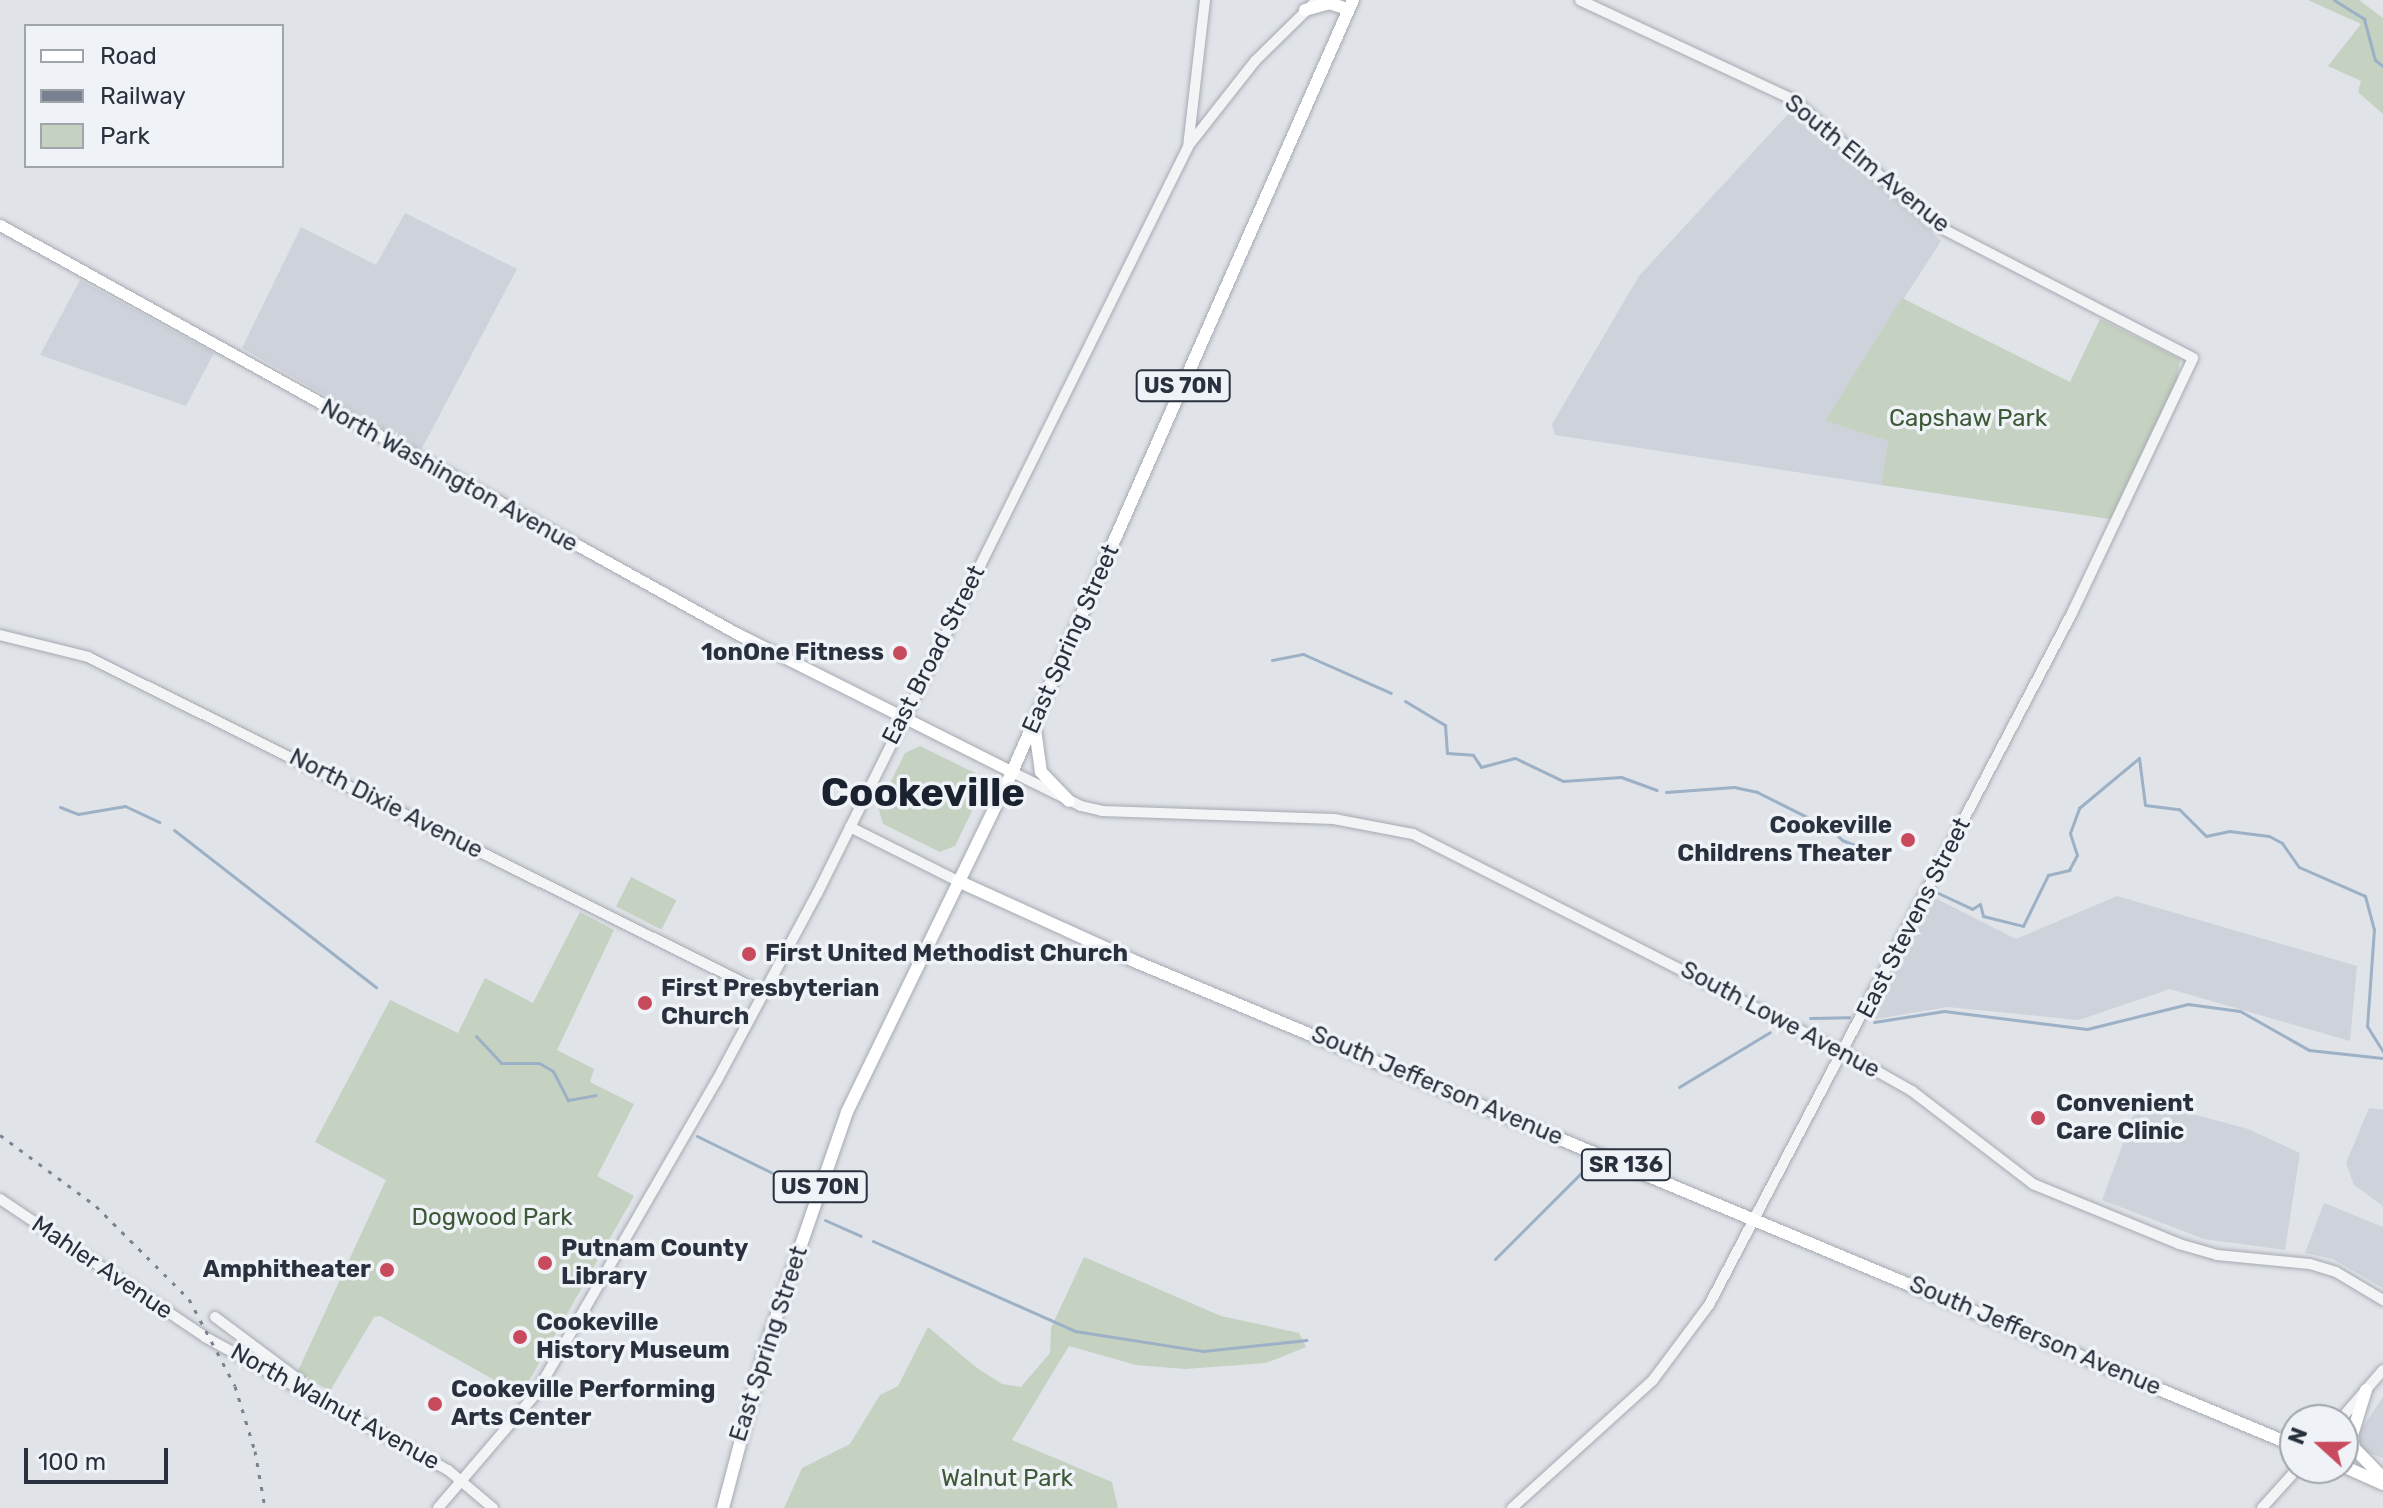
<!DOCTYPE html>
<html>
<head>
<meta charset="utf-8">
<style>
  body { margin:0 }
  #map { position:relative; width:2383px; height:1508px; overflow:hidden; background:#e0e3e8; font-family:Rubik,sans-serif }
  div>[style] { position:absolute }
  .built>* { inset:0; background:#ced2da }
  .green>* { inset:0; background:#c5d1c1; transform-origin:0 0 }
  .stream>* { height:3px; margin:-1.5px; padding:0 1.5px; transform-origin:1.5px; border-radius:1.5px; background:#9cb0c6 }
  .roads { filter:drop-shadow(0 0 2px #a5aab2) drop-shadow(0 0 2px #a5aab2) }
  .tertiary>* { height:10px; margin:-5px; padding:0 5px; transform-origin:5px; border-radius:5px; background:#f2f4f6 }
  .secondary>* { height:11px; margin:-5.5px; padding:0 5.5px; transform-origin:5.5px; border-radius:5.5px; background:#fff }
  .primary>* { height:12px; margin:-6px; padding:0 6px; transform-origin:6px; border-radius:6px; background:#fff }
  .rail>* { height:3px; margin-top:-1.5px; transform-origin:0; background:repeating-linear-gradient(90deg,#7a8291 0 4px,transparent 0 12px) }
  .dots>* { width:22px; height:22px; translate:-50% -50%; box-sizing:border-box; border:4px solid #eff2f6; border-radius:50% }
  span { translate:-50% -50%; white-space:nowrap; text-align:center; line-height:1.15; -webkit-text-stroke:7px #eff2f6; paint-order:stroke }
  .shield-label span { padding:2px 6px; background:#eff2f6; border:2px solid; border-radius:6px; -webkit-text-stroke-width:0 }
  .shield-label { font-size:22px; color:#29313e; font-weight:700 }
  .street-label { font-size:24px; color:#29313e }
  .park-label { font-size:24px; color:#3d5937 }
  .poi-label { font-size:24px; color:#29313e; font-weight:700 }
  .right { translate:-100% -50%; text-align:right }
  .left { translate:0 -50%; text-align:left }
  .town-label { font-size:40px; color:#1b222f; font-weight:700 }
  .legend { position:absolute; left:24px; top:24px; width:260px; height:144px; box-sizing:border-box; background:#eff2f6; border:2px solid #a0a5ac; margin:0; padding:10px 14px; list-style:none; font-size:24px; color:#29313e }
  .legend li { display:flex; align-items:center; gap:16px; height:40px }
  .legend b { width:40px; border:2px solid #a0a5ac }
  .north { position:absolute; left:2279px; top:1404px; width:80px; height:80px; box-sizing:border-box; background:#eff2f6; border:2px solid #a0a5ac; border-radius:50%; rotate:291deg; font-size:22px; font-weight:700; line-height:32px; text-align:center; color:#29313e }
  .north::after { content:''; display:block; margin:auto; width:28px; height:36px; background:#c84a5d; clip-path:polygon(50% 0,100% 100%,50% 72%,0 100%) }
  .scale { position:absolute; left:24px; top:1448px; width:144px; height:36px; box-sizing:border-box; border:4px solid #29313e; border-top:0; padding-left:10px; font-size:24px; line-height:28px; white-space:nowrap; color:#29313e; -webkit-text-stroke:6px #eff2f6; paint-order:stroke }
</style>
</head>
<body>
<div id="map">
  <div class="built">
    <i style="clip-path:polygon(1800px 111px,1941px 241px,1825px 421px,1888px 441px,1881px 485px,1555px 435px,1552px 424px,1639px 276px,1790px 112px)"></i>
    <i style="clip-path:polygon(405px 213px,517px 269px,421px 450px,242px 348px,301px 227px,376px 265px)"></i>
    <i style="clip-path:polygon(80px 280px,214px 353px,186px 406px,40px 355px)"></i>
    <i style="clip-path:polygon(1931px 896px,2016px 939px,2117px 896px,2357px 966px,2350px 1041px,2170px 989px,2079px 1020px,1948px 1007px,1876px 1019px,1870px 1016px)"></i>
    <i style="clip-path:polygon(2170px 1108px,2248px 1129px,2300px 1153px,2285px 1250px,2204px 1239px,2102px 1200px,2136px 1109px)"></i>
    <i style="clip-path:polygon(2369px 1108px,2383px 1110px,2383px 1206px,2354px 1185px,2346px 1163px)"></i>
    <i style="clip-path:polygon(2324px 1203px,2383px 1227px,2383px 1288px,2333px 1259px,2305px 1253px)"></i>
    <i style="clip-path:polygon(2383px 1397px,2383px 1458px,2360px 1450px,2356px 1437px)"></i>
  </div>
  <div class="green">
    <i style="clip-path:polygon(2308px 0,2359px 0,2383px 18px,2383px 114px,2358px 92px,2361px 81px,2328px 66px,2361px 24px)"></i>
    <i style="clip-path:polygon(1902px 298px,2070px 382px,2100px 319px,2180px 359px,2177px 380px,2110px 519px,1881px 485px,1888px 441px,1825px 421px)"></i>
    <i style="clip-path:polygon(920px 746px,979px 775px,983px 788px,955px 846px,940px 852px,883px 824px,878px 807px,905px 753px)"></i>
    <i style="left:631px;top:877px;width:51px;height:33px;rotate:27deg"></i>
    <i style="clip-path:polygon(580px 912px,614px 930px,557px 1050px,594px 1069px,590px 1082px,634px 1104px,597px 1176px,634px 1196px,521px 1395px,380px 1316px,374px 1317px,330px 1391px,297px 1373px,386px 1180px,315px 1142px,390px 1000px,458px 1033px,485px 978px,533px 1003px)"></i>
    <i style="clip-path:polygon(1084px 1257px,1221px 1316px,1299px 1333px,1306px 1347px,1266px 1363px,1185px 1369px,1136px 1365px,1069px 1346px,1012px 1440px,1112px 1482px,1118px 1508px,784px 1508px,802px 1468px,850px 1444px,880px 1395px,898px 1386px,928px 1327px,977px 1368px,1002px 1384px,1021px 1387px,1050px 1353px,1051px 1328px)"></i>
  </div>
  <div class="stream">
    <i style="left:2334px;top:0;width:36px;rotate:32deg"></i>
    <i style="left:2364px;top:19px;width:42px;rotate:75deg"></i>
    <i style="left:2375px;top:60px;width:10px;rotate:37deg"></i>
    <i style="left:1272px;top:660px;width:32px;rotate:-11deg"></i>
    <i style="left:1303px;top:654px;width:96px;rotate:23.9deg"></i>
    <i style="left:1405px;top:701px;width:47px;rotate:31deg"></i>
    <i style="left:1445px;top:725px;width:28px;rotate:86deg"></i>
    <i style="left:1447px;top:753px;width:26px;rotate:4deg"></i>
    <i style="left:1473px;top:755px;width:14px;rotate:56deg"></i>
    <i style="left:1481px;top:767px;width:35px;rotate:-15deg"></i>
    <i style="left:1515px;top:758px;width:53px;rotate:25.6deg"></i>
    <i style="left:1563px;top:781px;width:58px;rotate:-3.9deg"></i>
    <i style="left:1621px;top:777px;width:38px;rotate:20deg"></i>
    <i style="left:1666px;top:792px;width:68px;rotate:-4.2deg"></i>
    <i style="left:1734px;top:787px;width:24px;rotate:12deg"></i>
    <i style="left:1757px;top:792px;width:83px;rotate:26.6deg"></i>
    <i style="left:1831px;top:829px;width:16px;rotate:45deg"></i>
    <i style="left:1842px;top:840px;width:40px;rotate:22deg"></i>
    <i style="left:60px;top:807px;width:19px;rotate:21deg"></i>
    <i style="left:78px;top:814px;width:48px;rotate:-9.7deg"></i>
    <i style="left:125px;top:806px;width:38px;rotate:25deg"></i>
    <i style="left:174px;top:830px;width:256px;rotate:37.9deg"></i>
    <i style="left:1936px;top:892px;width:40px;rotate:25deg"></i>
    <i style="left:1972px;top:909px;width:9px;rotate:-32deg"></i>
    <i style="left:1980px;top:904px;width:12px;rotate:76deg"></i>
    <i style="left:1983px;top:916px;width:41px;rotate:14deg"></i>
    <i style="left:2023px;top:926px;width:57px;rotate:-63.9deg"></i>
    <i style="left:2048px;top:875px;width:22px;rotate:-13deg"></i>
    <i style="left:2069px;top:870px;width:17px;rotate:-62deg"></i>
    <i style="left:2077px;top:855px;width:23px;rotate:-108deg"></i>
    <i style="left:2070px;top:833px;width:27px;rotate:-70deg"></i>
    <i style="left:2079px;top:808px;width:78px;rotate:-39.8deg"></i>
    <i style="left:2139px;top:758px;width:47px;rotate:82.7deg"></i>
    <i style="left:2145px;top:805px;width:34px;rotate:7deg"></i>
    <i style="left:2179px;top:809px;width:38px;rotate:45deg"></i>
    <i style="left:2206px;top:836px;width:24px;rotate:-12deg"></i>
    <i style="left:2229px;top:831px;width:40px;rotate:7.1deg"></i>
    <i style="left:2269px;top:836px;width:15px;rotate:28deg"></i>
    <i style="left:2282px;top:843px;width:29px;rotate:55deg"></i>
    <i style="left:2299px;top:867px;width:72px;rotate:23.7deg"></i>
    <i style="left:2365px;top:896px;width:34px;rotate:75deg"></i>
    <i style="left:2374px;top:929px;width:97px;rotate:94.1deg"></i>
    <i style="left:2367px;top:1026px;width:31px;rotate:58deg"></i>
    <i style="left:1810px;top:1018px;width:39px;rotate:-1deg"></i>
    <i style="left:1874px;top:1022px;width:71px;rotate:-8.9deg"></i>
    <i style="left:1944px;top:1011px;width:144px;rotate:7.2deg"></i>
    <i style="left:2087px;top:1029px;width:104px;rotate:-13.9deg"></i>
    <i style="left:2188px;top:1004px;width:52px;rotate:7.7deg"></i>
    <i style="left:2240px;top:1011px;width:79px;rotate:29.5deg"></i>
    <i style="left:2309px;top:1050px;width:74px;rotate:6.2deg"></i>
    <i style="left:476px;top:1036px;width:37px;rotate:47deg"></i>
    <i style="left:501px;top:1063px;width:38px"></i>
    <i style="left:539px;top:1063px;width:16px;rotate:30deg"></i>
    <i style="left:553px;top:1071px;width:33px;rotate:63deg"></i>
    <i style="left:568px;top:1100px;width:28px;rotate:-10deg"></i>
    <i style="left:1679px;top:1087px;width:106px;rotate:-31.1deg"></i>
    <i style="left:697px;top:1136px;width:120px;rotate:26.1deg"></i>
    <i style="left:825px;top:1220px;width:39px;rotate:24deg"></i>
    <i style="left:873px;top:1241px;width:221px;rotate:24deg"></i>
    <i style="left:1075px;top:1331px;width:130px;rotate:8.9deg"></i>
    <i style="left:1203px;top:1351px;width:104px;rotate:-6.1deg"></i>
    <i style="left:1495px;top:1259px;width:136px;rotate:-45deg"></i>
  </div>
  <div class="roads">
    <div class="tertiary">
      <i style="left:1189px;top:145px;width:107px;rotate:-51.8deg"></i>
      <i style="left:1255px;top:61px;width:87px;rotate:-44.5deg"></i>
      <i style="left:0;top:635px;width:91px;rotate:14deg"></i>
      <i style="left:88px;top:657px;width:755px;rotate:26.43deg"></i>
      <i style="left:1012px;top:772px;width:77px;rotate:26.2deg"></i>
      <i style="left:1081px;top:806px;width:22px;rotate:13deg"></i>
      <i style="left:1102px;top:811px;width:232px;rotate:2deg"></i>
      <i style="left:1334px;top:819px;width:80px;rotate:10.8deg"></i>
      <i style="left:1413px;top:834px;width:484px;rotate:26.9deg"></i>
      <i style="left:1845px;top:1053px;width:77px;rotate:29.6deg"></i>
      <i style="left:1912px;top:1091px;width:153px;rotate:37.5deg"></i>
      <i style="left:2033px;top:1184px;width:158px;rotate:22.3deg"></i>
      <i style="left:2179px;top:1244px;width:40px;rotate:16deg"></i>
      <i style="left:2217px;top:1255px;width:93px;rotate:5.5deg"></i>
      <i style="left:2310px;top:1264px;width:27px;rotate:17deg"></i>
      <i style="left:2336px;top:1272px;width:55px;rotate:30.8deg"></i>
      <i style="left:850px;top:827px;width:121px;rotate:26.6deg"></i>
      <i style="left:0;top:1199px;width:247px;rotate:33.9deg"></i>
      <i style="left:205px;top:1337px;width:277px;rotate:28.7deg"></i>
      <i style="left:448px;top:1470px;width:59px;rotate:40.2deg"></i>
      <i style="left:215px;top:1317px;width:107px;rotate:36.7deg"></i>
      <i style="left:2340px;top:1420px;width:66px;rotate:-49.3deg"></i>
      <i style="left:438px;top:1508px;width:149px;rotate:-49.4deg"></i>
      <i style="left:535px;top:1395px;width:362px;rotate:-60deg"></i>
      <i style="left:716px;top:1082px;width:213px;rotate:-61.8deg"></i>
      <i style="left:817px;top:894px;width:834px;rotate:-63.59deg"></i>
      <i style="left:1188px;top:147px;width:148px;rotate:-83.4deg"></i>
      <i style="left:1512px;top:1508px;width:190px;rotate:-42.2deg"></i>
      <i style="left:1653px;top:1380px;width:94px;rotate:-53.3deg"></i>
      <i style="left:1709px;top:1305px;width:781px;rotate:-62.32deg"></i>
      <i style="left:2072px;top:613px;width:282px;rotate:-64.6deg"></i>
      <i style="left:2193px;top:358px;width:288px;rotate:-152.7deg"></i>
      <i style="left:1937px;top:226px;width:191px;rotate:-138.6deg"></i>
      <i style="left:1794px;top:100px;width:236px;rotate:-155deg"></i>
      <i style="left:2262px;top:1508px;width:54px;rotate:-48deg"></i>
    </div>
    <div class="secondary">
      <i style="left:0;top:225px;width:844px;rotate:29deg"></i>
      <i style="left:738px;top:634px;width:307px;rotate:26.7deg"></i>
    </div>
    <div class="primary">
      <i style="left:1305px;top:10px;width:25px;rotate:-16deg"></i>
      <i style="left:1329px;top:3px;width:19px;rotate:18deg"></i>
      <i style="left:1035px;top:729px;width:43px;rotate:82.1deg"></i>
      <i style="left:1041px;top:772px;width:40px;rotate:46deg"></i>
      <i style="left:958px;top:881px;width:193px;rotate:24.4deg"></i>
      <i style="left:1134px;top:961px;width:1258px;rotate:22.67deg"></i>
      <i style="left:2366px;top:1390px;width:47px;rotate:107.3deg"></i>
      <i style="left:2352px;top:1435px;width:13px;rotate:81deg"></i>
      <i style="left:2354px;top:1448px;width:42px;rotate:46deg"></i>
      <i style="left:2343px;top:1466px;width:44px;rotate:24.2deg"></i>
      <i style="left:723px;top:1508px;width:164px;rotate:-75.2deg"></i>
      <i style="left:765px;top:1349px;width:251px;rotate:-70.9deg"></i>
      <i style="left:847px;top:1112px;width:378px;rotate:-64.1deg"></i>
      <i style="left:1012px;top:772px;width:844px;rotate:-66.17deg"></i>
    </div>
  </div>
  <div class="rail">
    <i style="left:0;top:1135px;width:119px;rotate:36.5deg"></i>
    <i style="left:96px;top:1206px;width:132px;rotate:45deg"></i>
    <i style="left:189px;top:1299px;width:98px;rotate:62.1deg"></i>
    <i style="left:235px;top:1386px;width:68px;rotate:72.9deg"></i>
    <i style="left:255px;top:1451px;width:58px;rotate:80deg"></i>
  </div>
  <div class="dots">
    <i style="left:900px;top:653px;background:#c84a5d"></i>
    <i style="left:1908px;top:840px;background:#c84a5d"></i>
    <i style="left:749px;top:954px;background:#c84a5d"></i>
    <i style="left:645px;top:1003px;background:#c84a5d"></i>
    <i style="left:2038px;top:1118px;background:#c84a5d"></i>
    <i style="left:545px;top:1263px;background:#c84a5d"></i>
    <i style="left:387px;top:1270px;background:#c84a5d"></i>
    <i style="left:520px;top:1337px;background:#c84a5d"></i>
    <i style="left:435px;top:1404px;background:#c84a5d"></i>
  </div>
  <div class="shield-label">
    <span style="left:1183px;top:386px">US 70N</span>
    <span style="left:1626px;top:1165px">SR 136</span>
    <span style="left:820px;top:1187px">US 70N</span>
  </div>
  <div class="street-label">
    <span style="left:1867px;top:164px;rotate:39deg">South Elm Avenue</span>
    <span style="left:449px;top:476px;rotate:29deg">North Washington Avenue</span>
    <span style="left:1071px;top:639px;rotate:-66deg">East Spring Street</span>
    <span style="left:934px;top:655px;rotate:-63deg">East Broad Street</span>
    <span style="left:386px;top:804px;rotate:27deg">North Dixie Avenue</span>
    <span style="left:1914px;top:918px;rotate:-63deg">East Stevens Street</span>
    <span style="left:1780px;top:1020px;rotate:28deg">South Lowe Avenue</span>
    <span style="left:1437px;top:1086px;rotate:23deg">South Jefferson Avenue</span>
    <span style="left:102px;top:1268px;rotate:34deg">Mahler Avenue</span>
    <span style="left:2035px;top:1336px;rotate:23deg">South Jefferson Avenue</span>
    <span style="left:769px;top:1344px;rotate:-72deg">East Spring Street</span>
    <span style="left:335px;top:1407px;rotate:29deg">North Walnut Avenue</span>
  </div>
  <div class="park-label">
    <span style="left:1968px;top:419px">Capshaw Park</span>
    <span style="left:492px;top:1218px">Dogwood Park</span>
    <span style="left:1007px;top:1479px">Walnut Park</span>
  </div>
  <div class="poi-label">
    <span class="right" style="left:884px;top:653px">1onOne Fitness</span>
    <span class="right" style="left:1892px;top:840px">Cookeville<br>Childrens Theater</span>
    <span class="left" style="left:765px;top:954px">First United Methodist Church</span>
    <span class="left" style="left:661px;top:1003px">First Presbyterian<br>Church</span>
    <span class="left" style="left:2056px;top:1118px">Convenient<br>Care Clinic</span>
    <span class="left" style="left:561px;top:1263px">Putnam County<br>Library</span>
    <span class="right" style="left:371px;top:1270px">Amphitheater</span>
    <span class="left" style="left:536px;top:1337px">Cookeville<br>History Museum</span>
    <span class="left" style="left:451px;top:1404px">Cookeville Performing<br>Arts Center</span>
  </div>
  <div class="town-label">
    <span style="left:923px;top:793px">Cookeville</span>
  </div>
  <ul class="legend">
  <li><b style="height:10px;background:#fff"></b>Road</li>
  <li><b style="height:10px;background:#7a8291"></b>Railway</li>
  <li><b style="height:22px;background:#c5d1c1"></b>Park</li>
  </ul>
  <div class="north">N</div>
  <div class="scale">100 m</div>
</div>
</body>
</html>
